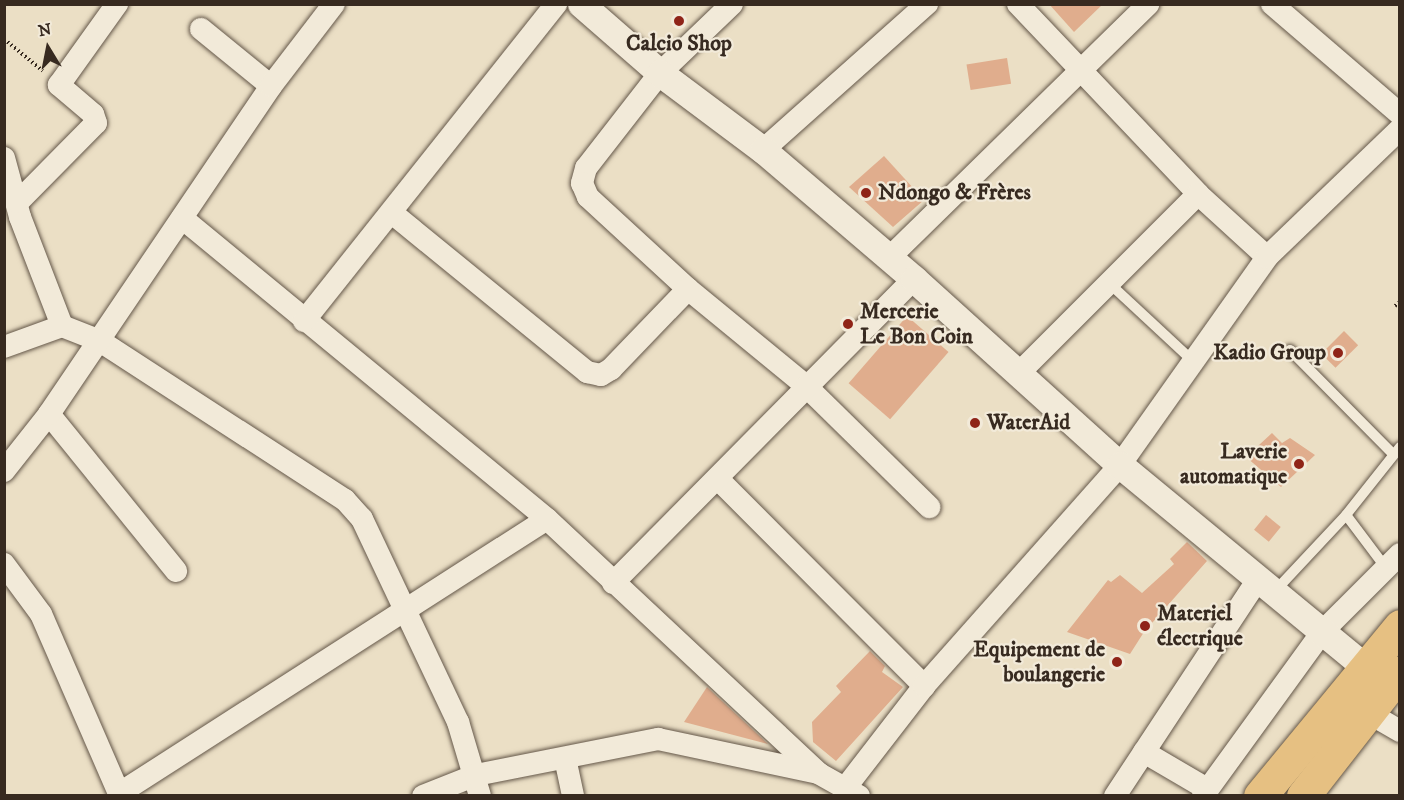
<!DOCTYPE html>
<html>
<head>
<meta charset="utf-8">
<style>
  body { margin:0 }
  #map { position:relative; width:1404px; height:800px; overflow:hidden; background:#ebdfc5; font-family:"IM FELL DW Pica",serif }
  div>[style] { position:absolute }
  .building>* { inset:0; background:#e0ad8d; transform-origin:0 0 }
  .path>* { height:4px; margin-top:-2px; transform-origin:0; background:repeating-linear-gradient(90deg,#372a20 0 1.5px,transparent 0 4.5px) }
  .roads { filter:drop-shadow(0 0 2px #645749) drop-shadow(0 0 2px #645749) }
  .service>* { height:10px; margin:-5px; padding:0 5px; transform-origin:5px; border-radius:5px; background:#f2ead9 }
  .minor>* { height:22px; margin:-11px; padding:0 11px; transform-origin:11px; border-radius:11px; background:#f2ead9 }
  .tertiary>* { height:27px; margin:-13.5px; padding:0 13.5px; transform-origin:13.5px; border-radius:13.5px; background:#f2ead9 }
  .trunk>* { height:33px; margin:-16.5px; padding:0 16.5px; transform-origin:16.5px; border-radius:16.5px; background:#e6c082 }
  .dots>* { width:16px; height:16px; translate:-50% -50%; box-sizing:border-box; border:3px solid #f2ead9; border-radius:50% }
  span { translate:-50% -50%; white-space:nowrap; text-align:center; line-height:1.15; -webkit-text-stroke:4.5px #f2ead9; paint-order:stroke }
  .poi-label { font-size:22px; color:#372a20; font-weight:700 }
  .left { translate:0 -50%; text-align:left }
  .right { translate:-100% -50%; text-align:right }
  .frame { position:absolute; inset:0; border:6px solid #372a20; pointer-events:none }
  .north { position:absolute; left:18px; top:18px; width:60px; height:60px; -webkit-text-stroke:4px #f2ead9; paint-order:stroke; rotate:350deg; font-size:16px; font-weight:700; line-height:24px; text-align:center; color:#372a20 }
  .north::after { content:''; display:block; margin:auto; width:21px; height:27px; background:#372a20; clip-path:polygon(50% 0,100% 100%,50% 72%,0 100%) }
</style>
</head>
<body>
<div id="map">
  <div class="building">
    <i style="clip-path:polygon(1049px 4px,1103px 4px,1074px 32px)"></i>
    <i style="left:1007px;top:58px;width:26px;height:41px;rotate:81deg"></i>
    <i style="clip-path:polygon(884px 156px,924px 200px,893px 227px,849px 187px)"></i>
    <i style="left:907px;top:316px;width:55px;height:89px;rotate:41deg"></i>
    <i style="left:1344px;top:331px;width:20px;height:32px;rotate:45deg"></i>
    <i style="clip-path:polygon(1272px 433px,1282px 443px,1290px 438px,1315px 455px,1281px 487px,1246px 457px)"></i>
    <i style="left:1266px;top:515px;width:19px;height:19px;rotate:39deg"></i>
    <i style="clip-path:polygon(1187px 542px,1207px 561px,1144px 632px,1130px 654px,1067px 632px,1108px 580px,1111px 582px,1120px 575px,1142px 593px,1174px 564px,1170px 559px)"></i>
    <i style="clip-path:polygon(870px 651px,885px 666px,882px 672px,903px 687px,836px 761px,813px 742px,812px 722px,841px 692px,836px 686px)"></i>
    <i style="clip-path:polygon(707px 687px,768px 744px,684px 722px)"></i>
  </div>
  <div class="path">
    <i style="left:4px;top:39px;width:50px;rotate:39.4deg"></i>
    <i style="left:1395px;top:306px;width:6px;rotate:-39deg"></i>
  </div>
  <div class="roads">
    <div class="service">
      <i style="left:1109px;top:283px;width:113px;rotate:42.9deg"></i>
      <i style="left:1290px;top:350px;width:145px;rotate:45.3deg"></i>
      <i style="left:1386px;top:568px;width:66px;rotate:-127deg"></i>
      <i style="left:1346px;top:515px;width:87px;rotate:-51.5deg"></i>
      <i style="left:1275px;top:591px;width:104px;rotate:-46.9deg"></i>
    </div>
    <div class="minor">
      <i style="left:732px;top:4px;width:100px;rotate:136.2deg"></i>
      <i style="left:660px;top:73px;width:120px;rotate:127.9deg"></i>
      <i style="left:586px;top:168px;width:16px;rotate:105deg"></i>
      <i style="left:582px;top:183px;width:15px;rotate:67deg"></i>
      <i style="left:588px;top:197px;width:136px;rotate:42.6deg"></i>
      <i style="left:688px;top:289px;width:153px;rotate:39.4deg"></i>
      <i style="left:806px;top:386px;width:173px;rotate:44.5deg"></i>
      <i style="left:1018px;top:4px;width:262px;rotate:46.5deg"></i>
      <i style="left:1198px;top:194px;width:93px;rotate:42.4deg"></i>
      <i style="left:1272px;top:4px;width:169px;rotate:40.7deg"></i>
      <i style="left:201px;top:29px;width:90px;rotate:39.2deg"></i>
      <i style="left:763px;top:150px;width:220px;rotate:-41.7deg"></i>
      <i style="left:4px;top:158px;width:61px;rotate:74.8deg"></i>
      <i style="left:20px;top:217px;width:117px;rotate:68.9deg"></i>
      <i style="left:18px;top:202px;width:111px;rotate:-45.4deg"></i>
      <i style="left:96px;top:123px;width:9px;rotate:-108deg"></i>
      <i style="left:93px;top:114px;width:45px;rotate:-139.5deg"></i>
      <i style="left:59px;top:85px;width:100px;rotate:-54.4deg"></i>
      <i style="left:392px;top:213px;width:252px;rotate:39.2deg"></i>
      <i style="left:587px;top:372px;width:14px;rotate:12deg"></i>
      <i style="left:601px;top:375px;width:12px;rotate:-31deg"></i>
      <i style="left:611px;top:369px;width:111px;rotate:-46.1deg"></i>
      <i style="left:182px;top:218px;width:473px;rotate:39.5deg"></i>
      <i style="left:547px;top:519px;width:371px;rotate:43.1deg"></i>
      <i style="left:818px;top:773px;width:47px;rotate:29.3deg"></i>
      <i style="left:889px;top:258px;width:363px;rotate:-44.4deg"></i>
      <i style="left:304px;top:321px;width:405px;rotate:-51.5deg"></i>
      <i style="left:4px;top:347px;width:62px;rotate:-19.9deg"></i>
      <i style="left:62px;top:326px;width:41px;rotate:21.5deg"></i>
      <i style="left:100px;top:341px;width:292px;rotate:33deg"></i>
      <i style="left:345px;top:500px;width:25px;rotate:48deg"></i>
      <i style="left:362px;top:519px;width:225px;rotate:64.7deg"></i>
      <i style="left:458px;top:722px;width:77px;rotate:73.4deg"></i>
      <i style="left:1019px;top:373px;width:253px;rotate:-45deg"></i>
      <i style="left:49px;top:414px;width:202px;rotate:51deg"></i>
      <i style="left:4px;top:471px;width:73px;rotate:-51.7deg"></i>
      <i style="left:49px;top:414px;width:396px;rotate:-55.9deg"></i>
      <i style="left:271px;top:86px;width:103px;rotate:-52.5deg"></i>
      <i style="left:719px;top:480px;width:291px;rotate:45.1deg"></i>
      <i style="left:4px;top:564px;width:62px;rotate:53.5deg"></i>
      <i style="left:41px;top:614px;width:198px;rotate:66.5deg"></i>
      <i style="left:613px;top:583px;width:428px;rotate:-45.3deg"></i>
      <i style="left:1367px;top:712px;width:38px;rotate:30deg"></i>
      <i style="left:1144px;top:752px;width:73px;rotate:30.4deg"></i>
      <i style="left:565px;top:758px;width:39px;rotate:78deg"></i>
      <i style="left:846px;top:787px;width:128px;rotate:-52.3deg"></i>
      <i style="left:924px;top:686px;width:295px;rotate:-48.4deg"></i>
      <i style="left:1120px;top:465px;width:255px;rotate:-54.7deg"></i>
      <i style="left:1267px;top:257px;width:185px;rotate:-43.9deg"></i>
      <i style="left:120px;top:793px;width:507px;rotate:-32.69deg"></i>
      <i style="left:423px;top:796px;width:57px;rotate:-21.6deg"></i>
      <i style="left:476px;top:775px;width:186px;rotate:-11.2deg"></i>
      <i style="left:658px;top:739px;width:164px;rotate:12deg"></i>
      <i style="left:1115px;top:796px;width:260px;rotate:-56.6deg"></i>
      <i style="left:1203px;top:796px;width:203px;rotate:-54deg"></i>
      <i style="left:1322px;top:632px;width:110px;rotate:-45deg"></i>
    </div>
    <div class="tertiary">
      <i style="left:581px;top:4px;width:105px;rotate:41.1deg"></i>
      <i style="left:660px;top:73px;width:129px;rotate:36.8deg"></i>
      <i style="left:763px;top:150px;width:199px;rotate:40.5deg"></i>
      <i style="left:914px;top:279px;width:278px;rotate:42.1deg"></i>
      <i style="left:1120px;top:465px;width:318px;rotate:39.5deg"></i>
    </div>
    <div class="trunk">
      <i style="left:1260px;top:796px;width:220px;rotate:-50.5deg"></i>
      <i style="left:1303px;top:796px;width:157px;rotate:-52deg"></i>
    </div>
  </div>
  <div class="dots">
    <i style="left:679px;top:21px;background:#8f2418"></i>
    <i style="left:866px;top:193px;background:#8f2418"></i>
    <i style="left:848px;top:324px;background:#8f2418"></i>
    <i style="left:1338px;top:353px;background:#8f2418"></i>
    <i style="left:975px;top:423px;background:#8f2418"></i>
    <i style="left:1299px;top:464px;background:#8f2418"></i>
    <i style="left:1145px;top:626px;background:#8f2418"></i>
    <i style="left:1117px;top:662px;background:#8f2418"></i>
  </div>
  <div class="poi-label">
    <span style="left:679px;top:44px">Calcio Shop</span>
    <span class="left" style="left:878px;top:193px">Ndongo &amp; Frères</span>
    <span class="left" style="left:860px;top:324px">Mercerie<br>Le Bon Coin</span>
    <span class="right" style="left:1326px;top:353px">Kadio Group</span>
    <span class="left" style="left:987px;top:423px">WaterAid</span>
    <span class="right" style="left:1287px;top:464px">Laverie<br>automatique</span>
    <span class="left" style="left:1157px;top:626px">Materiel<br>électrique</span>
    <span class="right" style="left:1105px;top:662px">Equipement de<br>boulangerie</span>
  </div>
  <div class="frame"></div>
  <div class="north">N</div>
</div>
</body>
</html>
